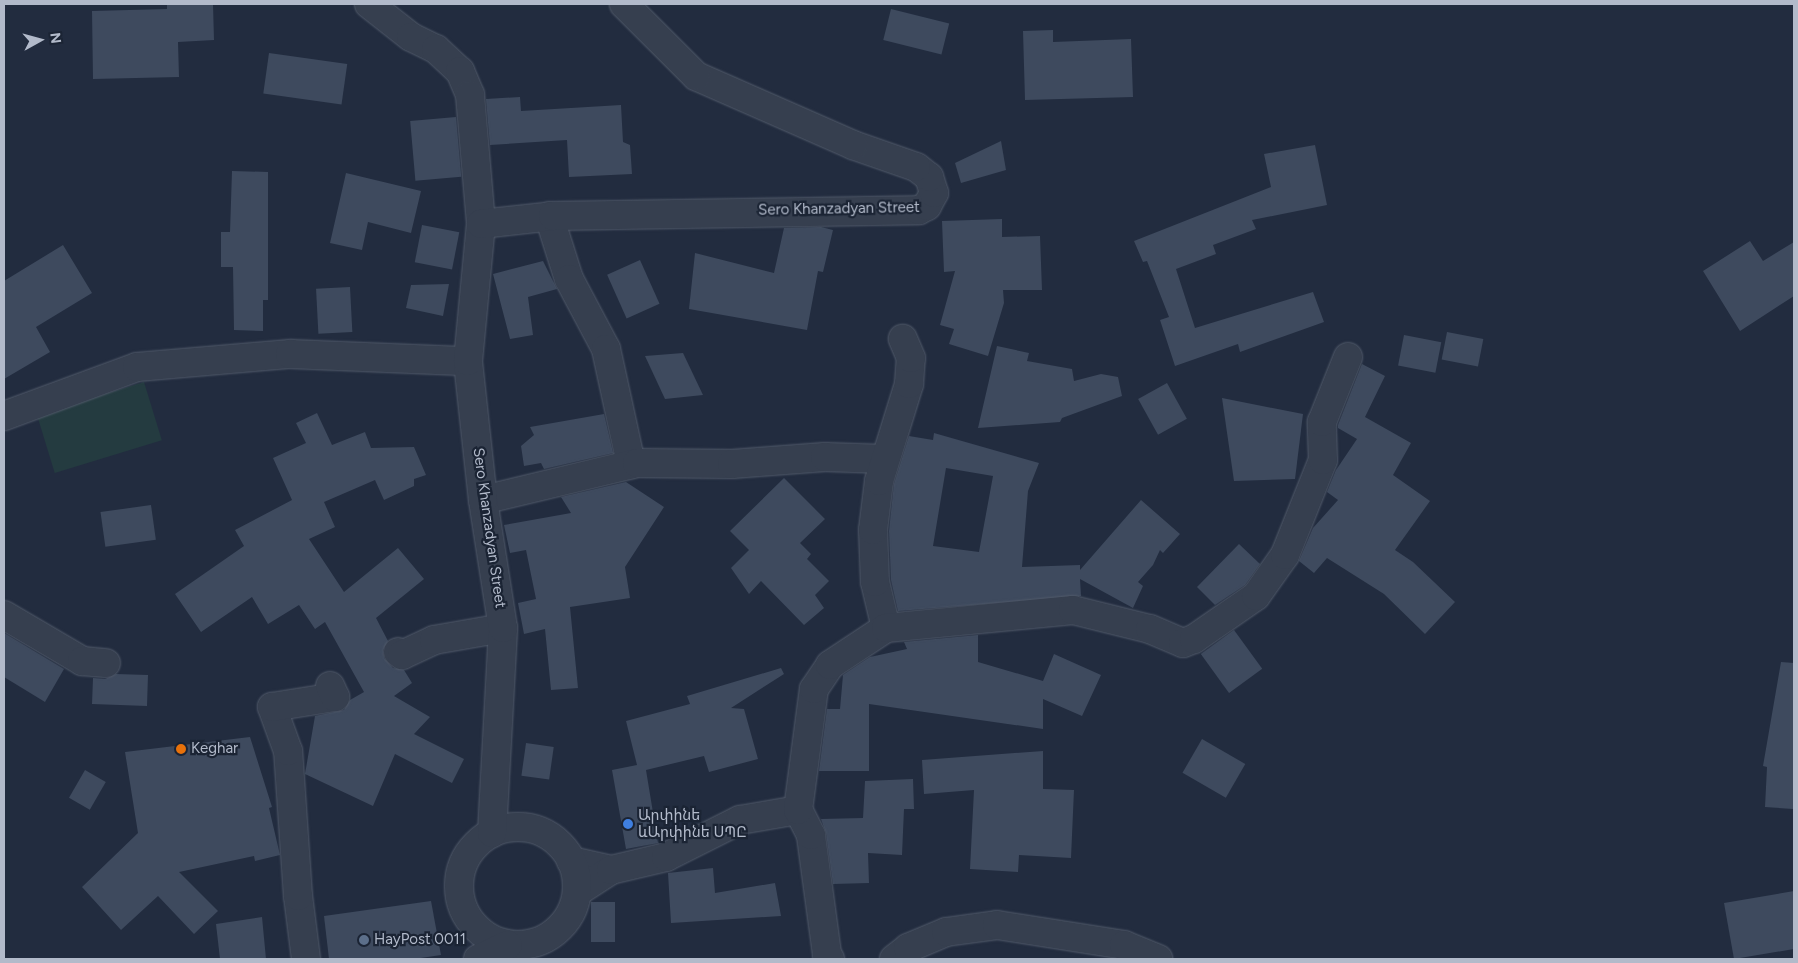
<!DOCTYPE html>
<html>
<head>
<meta charset="utf-8">
<style>
  body { margin:0 }
  #map { position:relative; width:1798px; height:963px; overflow:hidden; background:#222c3f; font-family:Figtree,"Noto Sans Armenian",sans-serif }
  div>[style] { position:absolute }
  .green>* { inset:0; background:#243b40; transform-origin:0 0 }
  .building>* { inset:0; background:#3e4a5e; transform-origin:0 0 }
  .roads { filter:drop-shadow(0 0 1px #515a6a) drop-shadow(0 0 1px #515a6a) }
  .minor>* { height:28px; margin:-14px; padding:0 14px; transform-origin:14px; border-radius:14px; background:#363f4f }
  .tertiary>* { height:28px; margin:-14px; padding:0 14px; transform-origin:14px; border-radius:14px; background:#363f4f }
  .tertiary>.ring { margin:-14px; padding:0; box-sizing:content-box; background:none; border:28px solid #363f4f; border-radius:50% }
  .dots>* { width:14px; height:14px; translate:-50% -50%; box-sizing:border-box; border:2px solid #1b2434; border-radius:50% }
  span { translate:-50% -50%; white-space:nowrap; text-align:center; line-height:1.15; -webkit-text-stroke:4.5px #1b2434; paint-order:stroke }
  .street-label { font-size:15px; color:#b2baca }
  .poi-label { font-size:15px; color:#b2baca }
  .left { translate:0 -50%; text-align:left }
  .frame { position:absolute; inset:0; border:5px solid #b2baca; pointer-events:none }
  .north { position:absolute; left:15px; top:15px; width:50px; height:50px; -webkit-text-stroke:4px #1b2434; paint-order:stroke; rotate:83deg; font-size:14px; font-weight:700; line-height:20px; text-align:center; color:#b2baca }
  .north::after { content:''; display:block; margin:auto; width:18px; height:22px; background:#b2baca; clip-path:polygon(50% 0,100% 100%,50% 72%,0 100%) }
</style>
</head>
<body>
<div id="map">
  <div class="green">
    <i style="left:144px;top:382px;width:61px;height:112px;rotate:73deg"></i>
  </div>
  <div class="building">
    <i style="clip-path:polygon(167px 4px,213px 4px,214px 40px,178px 42px,179px 77px,93px 79px,92px 11px,167px 9px)"></i>
    <i style="left:891px;top:9px;width:60px;height:32px;rotate:14deg"></i>
    <i style="clip-path:polygon(1053px 30px,1053px 42px,1131px 39px,1133px 97px,1025px 100px,1023px 31px)"></i>
    <i style="left:269px;top:53px;width:79px;height:41px;rotate:8deg"></i>
    <i style="clip-path:polygon(520px 97px,521px 111px,621px 105px,623px 142px,630px 145px,632px 174px,569px 177px,567px 140px,490px 145px,486px 99px)"></i>
    <i style="left:456px;top:117px;width:60px;height:46px;rotate:85deg"></i>
    <i style="clip-path:polygon(1001px 141px,1006px 170px,961px 183px,955px 163px)"></i>
    <i style="clip-path:polygon(1315px 145px,1327px 205px,1252px 220px,1256px 229px,1213px 245px,1216px 254px,1176px 269px,1195px 328px,1313px 292px,1324px 322px,1240px 352px,1238px 344px,1175px 366px,1160px 320px,1169px 317px,1147px 261px,1143px 262px,1134px 241px,1271px 187px,1264px 154px)"></i>
    <i style="clip-path:polygon(232px 171px,268px 172px,268px 300px,263px 300px,263px 331px,234px 330px,233px 267px,221px 267px,221px 232px,230px 232px)"></i>
    <i style="clip-path:polygon(346px 173px,421px 191px,411px 233px,368px 222px,362px 250px,330px 243px)"></i>
    <i style="clip-path:polygon(1002px 219px,1002px 237px,1040px 236px,1042px 290px,1003px 290px,1004px 303px,988px 356px,949px 344px,954px 329px,940px 325px,955px 271px,944px 272px,942px 221px)"></i>
    <i style="left:422px;top:225px;width:38px;height:38px;rotate:11deg"></i>
    <i style="clip-path:polygon(821px 227px,833px 230px,823px 272px,818px 271px,807px 330px,689px 309px,695px 253px,774px 273px,784px 228px)"></i>
    <i style="clip-path:polygon(1750px 241px,1763px 261px,1794px 242px,1794px 296px,1740px 331px,1703px 271px)"></i>
    <i style="clip-path:polygon(63px 245px,92px 293px,36px 327px,50px 352px,4px 379px,4px 281px)"></i>
    <i style="left:640px;top:260px;width:48px;height:36px;rotate:66deg"></i>
    <i style="clip-path:polygon(543px 261px,557px 289px,528px 297px,533px 335px,510px 339px,493px 274px)"></i>
    <i style="clip-path:polygon(449px 284px,443px 316px,406px 308px,411px 285px)"></i>
    <i style="left:350px;top:287px;width:45px;height:34px;rotate:87deg"></i>
    <i style="left:1447px;top:332px;width:37px;height:28px;rotate:11deg"></i>
    <i style="left:1404px;top:335px;width:38px;height:31px;rotate:11deg"></i>
    <i style="clip-path:polygon(997px 346px,1029px 353px,1027px 361px,1072px 369px,1074px 381px,1101px 374px,1118px 377px,1122px 396px,1062px 418px,1060px 422px,978px 428px)"></i>
    <i style="clip-path:polygon(683px 353px,703px 395px,665px 399px,645px 356px)"></i>
    <i style="clip-path:polygon(1362px 364px,1385px 376px,1365px 417px,1411px 443px,1393px 475px,1430px 501px,1395px 550px,1413px 562px,1455px 602px,1425px 634px,1384px 594px,1327px 558px,1314px 573px,1299px 561px,1313px 528px,1338px 500px,1327px 492px,1336px 470px,1357px 439px,1338px 428px,1338px 425px)"></i>
    <i style="left:1167px;top:383px;width:41px;height:33px;rotate:61deg"></i>
    <i style="clip-path:polygon(1222px 398px,1303px 414px,1295px 479px,1234px 481px)"></i>
    <i style="clip-path:polygon(317px 413px,332px 445px,365px 432px,371px 448px,414px 447px,426px 475px,414px 479px,414px 486px,384px 500px,375px 480px,324px 502px,335px 527px,309px 539px,344px 592px,398px 548px,424px 579px,376px 618px,388px 641px,383px 650px,384px 658px,393px 668px,404px 670px,412px 683px,394px 696px,430px 717px,414px 734px,464px 759px,452px 783px,395px 754px,373px 806px,305px 774px,315px 716px,344px 710px,350px 700px,364px 692px,325px 622px,315px 629px,299px 605px,268px 624px,252px 597px,201px 632px,175px 594px,244px 546px,235px 530px,292px 500px,273px 458px,306px 443px,296px 423px)"></i>
    <i style="clip-path:polygon(604px 414px,613px 453px,544px 469px,541px 463px,524px 466px,521px 446px,534px 435px,530px 427px)"></i>
    <i style="clip-path:polygon(evenodd,934px 433px,1039px 463px,1028px 491px,1022px 567px,1080px 565px,1080px 570px,1141px 500px,1180px 534px,1163px 553px,1160px 550px,1153px 565px,1138px 582px,1143px 586px,1133px 608px,1080px 579px,1081px 596px,898px 611px,891px 580px,889px 531px,894px 484px,909px 436px,933px 440px,934px 433px,946px 468px,993px 476px,979px 552px,933px 546px,946px 468px)"></i>
    <i style="clip-path:polygon(784px 478px,825px 519px,800px 543px,811px 554px,807px 559px,829px 581px,815px 595px,824px 608px,804px 625px,761px 581px,749px 594px,731px 568px,749px 550px,730px 531px)"></i>
    <i style="clip-path:polygon(626px 482px,664px 507px,625px 567px,630px 598px,570px 607px,578px 688px,551px 690px,545px 629px,524px 634px,518px 603px,536px 599px,526px 550px,510px 553px,504px 525px,571px 513px,561px 497px)"></i>
    <i style="left:151px;top:505px;width:35px;height:51px;rotate:82deg"></i>
    <i style="clip-path:polygon(1239px 544px,1260px 564px,1245px 585px,1215px 605px,1197px 587px)"></i>
    <i style="left:1234px;top:630px;width:48px;height:41px;rotate:54deg"></i>
    <i style="clip-path:polygon(4px 633px,64px 669px,45px 702px,4px 677px)"></i>
    <i style="clip-path:polygon(978px 635px,978px 662px,1043px 681px,1054px 654px,1101px 675px,1082px 716px,1043px 699px,1043px 729px,869px 704px,869px 771px,819px 771px,827px 709px,840px 709px,843px 675px,870px 657px,907px 649px,904px 642px)"></i>
    <i style="clip-path:polygon(1781px 662px,1794px 663px,1793px 809px,1765px 807px,1767px 767px,1763px 766px)"></i>
    <i style="clip-path:polygon(781px 668px,784px 674px,731px 708px,744px 709px,758px 759px,709px 772px,704px 756px,646px 770px,658px 843px,626px 849px,612px 770px,637px 765px,626px 721px,690px 704px,687px 696px)"></i>
    <i style="clip-path:polygon(116px 674px,148px 675px,147px 706px,92px 704px,93px 678px,105px 679px)"></i>
    <i style="clip-path:polygon(250px 737px,272px 807px,269px 808px,280px 855px,255px 861px,254px 856px,179px 872px,218px 911px,194px 934px,158px 896px,121px 930px,82px 887px,138px 833px,125px 752px)"></i>
    <i style="left:1202px;top:739px;width:50px;height:39px;rotate:30deg"></i>
    <i style="left:526px;top:743px;width:28px;height:33px;rotate:8deg"></i>
    <i style="clip-path:polygon(1043px 751px,1043px 789px,1074px 790px,1071px 858px,1019px 855px,1018px 872px,970px 869px,974px 790px,924px 794px,922px 760px)"></i>
    <i style="left:85px;top:770px;width:24px;height:32px;rotate:30deg"></i>
    <i style="clip-path:polygon(913px 779px,914px 809px,904px 809px,902px 855px,868px 853px,869px 883px,833px 884px,826px 833px,821px 819px,863px 818px,865px 781px)"></i>
    <i style="clip-path:polygon(713px 868px,715px 893px,775px 883px,781px 916px,671px 923px,668px 873px)"></i>
    <i style="clip-path:polygon(1794px 891px,1794px 949px,1734px 959px,1724px 903px)"></i>
    <i style="clip-path:polygon(431px 901px,441px 955px,414px 959px,329px 959px,324px 916px)"></i>
    <i style="left:591px;top:902px;width:24px;height:40px"></i>
    <i style="clip-path:polygon(262px 917px,266px 959px,220px 959px,216px 924px)"></i>
  </div>
  <div class="roads">
    <div class="minor">
      <i style="left:369px;top:4px;width:53px;rotate:38.2deg"></i>
      <i style="left:411px;top:37px;width:28px;rotate:26deg"></i>
      <i style="left:436px;top:49px;width:33px;rotate:43deg"></i>
      <i style="left:460px;top:71px;width:26px;rotate:67deg"></i>
      <i style="left:470px;top:95px;width:129px;rotate:85.1deg"></i>
      <i style="left:549px;top:216px;width:66px;rotate:72.4deg"></i>
      <i style="left:569px;top:279px;width:79px;rotate:62.1deg"></i>
      <i style="left:606px;top:349px;width:118px;rotate:77.7deg"></i>
      <i style="left:483px;top:500px;width:158px;rotate:-13.5deg"></i>
      <i style="left:637px;top:463px;width:95px;rotate:0.6deg"></i>
      <i style="left:732px;top:464px;width:93px;rotate:-4.3deg"></i>
      <i style="left:825px;top:457px;width:60px;rotate:1.9deg"></i>
      <i style="left:4px;top:615px;width:91px;rotate:30.5deg"></i>
      <i style="left:82px;top:661px;width:24px;rotate:5deg"></i>
      <i style="left:886px;top:628px;width:47px;rotate:-103.4deg"></i>
      <i style="left:875px;top:582px;width:52px;rotate:-92.2deg"></i>
      <i style="left:873px;top:530px;width:49px;rotate:-83deg"></i>
      <i style="left:879px;top:481px;width:102px;rotate:-72.8deg"></i>
      <i style="left:909px;top:384px;width:26px;rotate:-86deg"></i>
      <i style="left:911px;top:358px;width:21px;rotate:-113deg"></i>
      <i style="left:398px;top:652px;width:5px;rotate:37deg"></i>
      <i style="left:402px;top:655px;width:35px;rotate:-25deg"></i>
      <i style="left:434px;top:640px;width:70px;rotate:-9.9deg"></i>
      <i style="left:571px;top:861px;width:41px;rotate:12.7deg"></i>
      <i style="left:577px;top:892px;width:40px;rotate:-32.9deg"></i>
      <i style="left:611px;top:870px;width:57px;rotate:-13.3deg"></i>
      <i style="left:666px;top:857px;width:83px;rotate:-26.6deg"></i>
      <i style="left:740px;top:820px;width:59px;rotate:-9.8deg"></i>
      <i style="left:306px;top:959px;width:64px;rotate:-97.2deg"></i>
      <i style="left:298px;top:896px;width:145px;rotate:-93.9deg"></i>
      <i style="left:288px;top:751px;width:47px;rotate:-110deg"></i>
      <i style="left:272px;top:707px;width:64px;rotate:-9deg"></i>
      <i style="left:335px;top:697px;width:12px;rotate:-114deg"></i>
      <i style="left:830px;top:959px;width:6px;rotate:-121deg"></i>
      <i style="left:827px;top:954px;width:120px;rotate:-97.7deg"></i>
      <i style="left:811px;top:835px;width:28px;rotate:-117deg"></i>
      <i style="left:798px;top:810px;width:122px;rotate:-82.5deg"></i>
      <i style="left:814px;top:689px;width:29px;rotate:-56deg"></i>
      <i style="left:830px;top:665px;width:67px;rotate:-33.5deg"></i>
      <i style="left:886px;top:628px;width:188px;rotate:-5.5deg"></i>
      <i style="left:1073px;top:610px;width:79px;rotate:13.9deg"></i>
      <i style="left:1150px;top:629px;width:36px;rotate:23deg"></i>
      <i style="left:1183px;top:643px;width:12px;rotate:-20deg"></i>
      <i style="left:1194px;top:639px;width:75px;rotate:-34.7deg"></i>
      <i style="left:1256px;top:596px;width:50px;rotate:-54.7deg"></i>
      <i style="left:1285px;top:555px;width:102px;rotate:-68.2deg"></i>
      <i style="left:1323px;top:460px;width:38px;rotate:-92deg"></i>
      <i style="left:1322px;top:422px;width:70px;rotate:-68.2deg"></i>
      <i style="left:894px;top:959px;width:18px;rotate:-38deg"></i>
      <i style="left:908px;top:948px;width:41px;rotate:-22.8deg"></i>
      <i style="left:946px;top:932px;width:51px;rotate:-7.8deg"></i>
      <i style="left:997px;top:925px;width:129px;rotate:8.9deg"></i>
      <i style="left:1124px;top:945px;width:37px;rotate:22deg"></i>
    </div>
    <div class="tertiary">
      <i style="left:4px;top:416px;width:142px;rotate:-20.2deg"></i>
      <i style="left:137px;top:367px;width:154px;rotate:-4.9deg"></i>
      <i style="left:290px;top:354px;width:178px;rotate:2.3deg"></i>
      <i class="ring" style="left:459px;top:827px;width:90px;height:90px"></i>
      <i style="left:492px;top:833px;width:205px;rotate:-86.9deg"></i>
      <i style="left:503px;top:628px;width:130px;rotate:-98.9deg"></i>
      <i style="left:483px;top:500px;width:140px;rotate:-96.2deg"></i>
      <i style="left:468px;top:361px;width:138px;rotate:-84.6deg"></i>
      <i style="left:481px;top:224px;width:72px;rotate:-6.3deg"></i>
      <i style="left:553px;top:216px;width:366px;rotate:-0.9deg"></i>
      <i style="left:919px;top:210px;width:9px;rotate:-27deg"></i>
      <i style="left:927px;top:206px;width:15px;rotate:-62deg"></i>
      <i style="left:934px;top:193px;width:17px;rotate:-107deg"></i>
      <i style="left:929px;top:177px;width:16px;rotate:-142deg"></i>
      <i style="left:916px;top:167px;width:67px;rotate:-160.8deg"></i>
      <i style="left:853px;top:145px;width:171px;rotate:-156.3deg"></i>
      <i style="left:696px;top:76px;width:102px;rotate:-135deg"></i>
      <i style="left:478px;top:959px;width:33px;rotate:-25deg"></i>
    </div>
  </div>
  <div class="dots">
    <i style="left:181px;top:749px;background:#e8710a"></i>
    <i style="left:628px;top:824px;background:#3f7fe0"></i>
    <i style="left:364px;top:940px;background:#5c6f8a"></i>
  </div>
  <div class="street-label">
    <span style="left:839px;top:209px;rotate:-1deg">Sero Khanzadyan Street</span>
    <span style="left:489px;top:528px;rotate:82deg">Sero Khanzadyan Street</span>
  </div>
  <div class="poi-label">
    <span class="left" style="left:191px;top:749px">Keghar</span>
    <span class="left" style="left:638px;top:824px">Արփինե<br>ևԱրփինե ՍՊԸ</span>
    <span class="left" style="left:374px;top:940px">HayPost 0011</span>
  </div>
  <div class="frame"></div>
  <div class="north">N</div>
</div>
</body>
</html>
